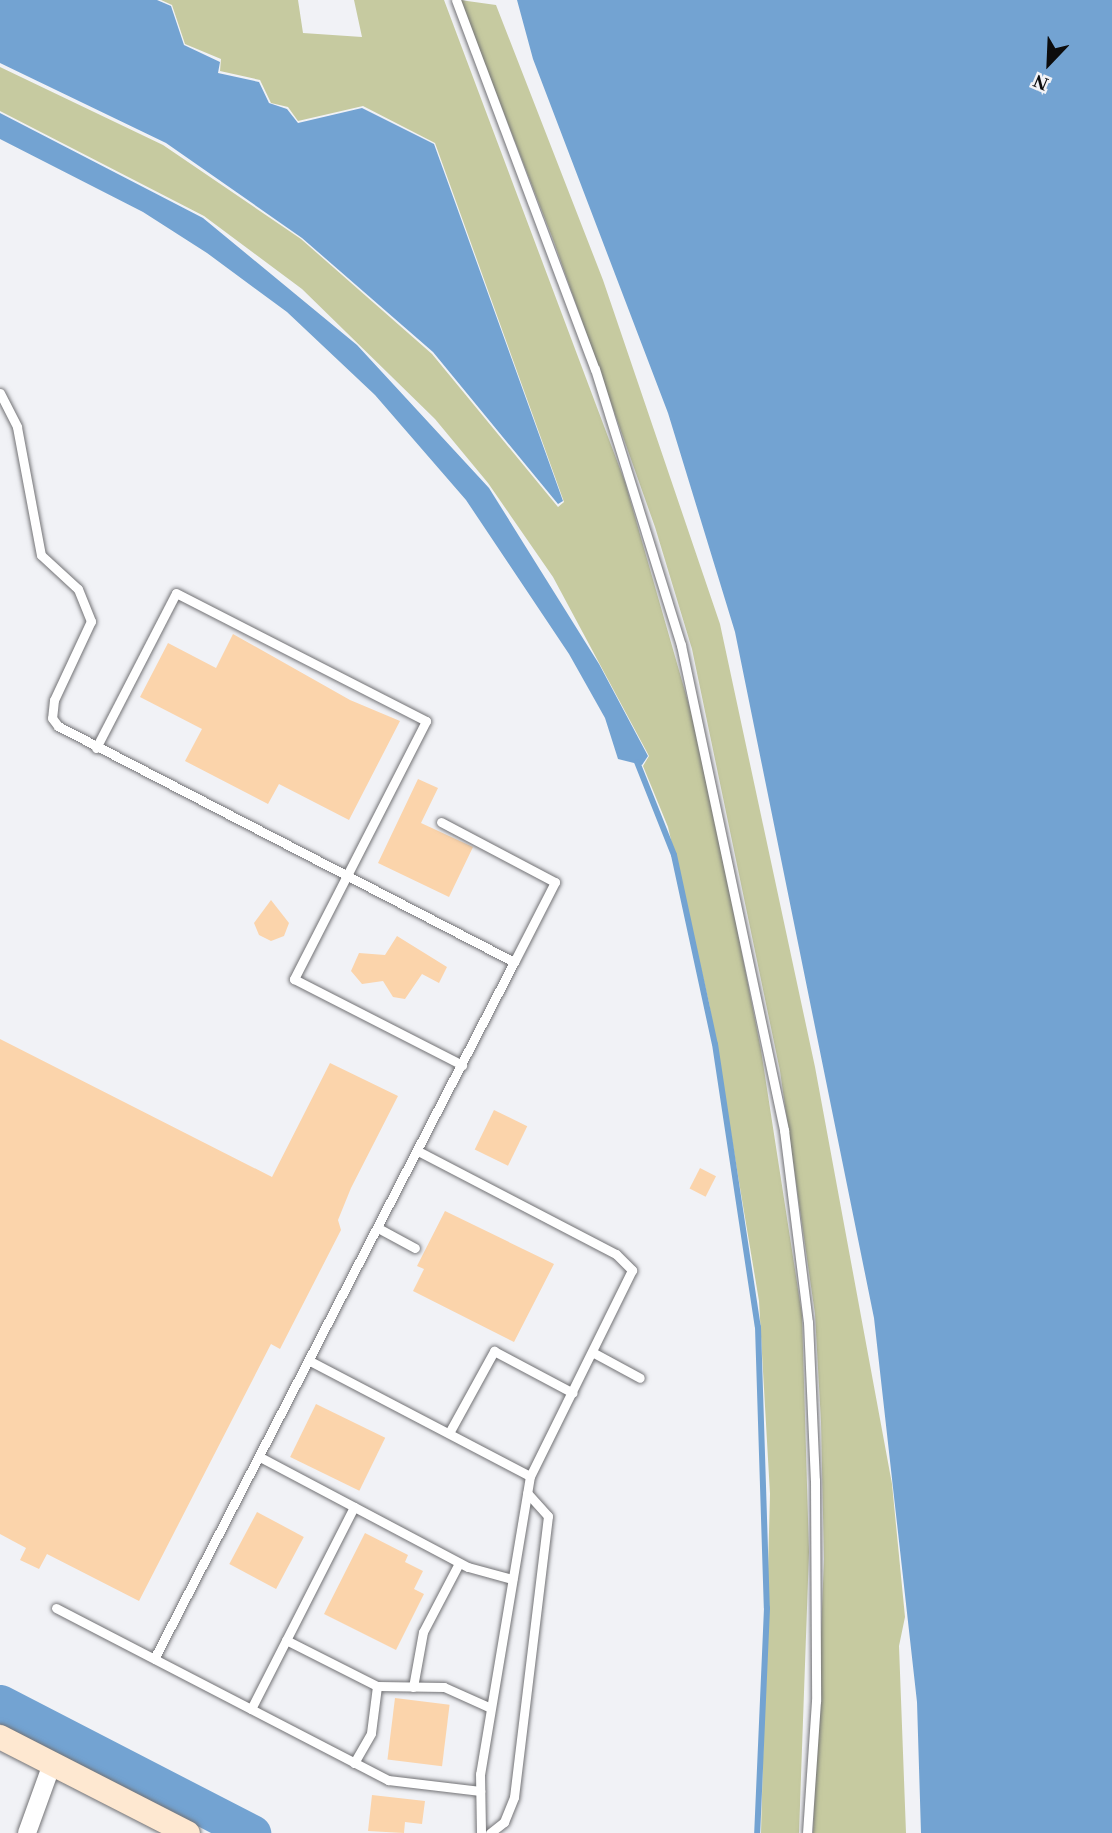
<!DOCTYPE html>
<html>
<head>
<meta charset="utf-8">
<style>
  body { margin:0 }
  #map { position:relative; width:1112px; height:1833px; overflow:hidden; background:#f1f2f6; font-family:"Times New Roman",serif }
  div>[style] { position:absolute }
  .green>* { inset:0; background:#c6caa0 }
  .water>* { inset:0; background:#73a3d2 }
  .stream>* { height:6px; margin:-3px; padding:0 3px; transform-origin:3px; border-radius:3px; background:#73a3d2 }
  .river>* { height:37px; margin:-18.5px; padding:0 18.5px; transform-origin:18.5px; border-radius:18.5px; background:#73a3d2 }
  .building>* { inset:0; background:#fbd4ab; transform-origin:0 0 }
  .roads { filter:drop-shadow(0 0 2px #727275) drop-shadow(0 0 2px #727275) }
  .lane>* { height:9px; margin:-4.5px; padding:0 4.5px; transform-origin:4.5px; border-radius:4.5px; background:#fff }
  .street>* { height:18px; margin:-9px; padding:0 9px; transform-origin:9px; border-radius:9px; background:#fff }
  .secondary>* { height:24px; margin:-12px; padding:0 12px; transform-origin:12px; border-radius:12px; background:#fee8d1 }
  span { translate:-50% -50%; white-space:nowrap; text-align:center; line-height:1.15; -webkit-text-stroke:7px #f1f2f6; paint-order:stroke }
  .north { position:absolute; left:1014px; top:28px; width:70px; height:70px; -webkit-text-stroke:5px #f1f2f6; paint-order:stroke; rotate:203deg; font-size:19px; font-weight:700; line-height:28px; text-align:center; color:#0c0c0d }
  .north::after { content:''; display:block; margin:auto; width:24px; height:32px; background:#0c0c0d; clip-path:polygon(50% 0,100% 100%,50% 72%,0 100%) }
</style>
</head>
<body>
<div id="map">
  <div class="green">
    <i style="clip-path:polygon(161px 0,298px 0,303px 33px,362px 37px,354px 0,444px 0,625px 482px,701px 747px,761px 1050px,802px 1315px,809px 1552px,799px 1833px,761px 1833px,770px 1494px,759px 1301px,709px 1003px,668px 827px,643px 766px,649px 756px,553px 577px,488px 483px,435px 419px,302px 289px,204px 216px,0 111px,0 67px,163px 145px,301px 239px,432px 354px,558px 507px,564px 502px,435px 143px,363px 106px,298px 121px,288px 107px,271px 103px,260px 80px,220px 71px,221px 59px,185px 44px,172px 5px)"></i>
    <i style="clip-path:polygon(460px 0,496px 5px,603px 280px,720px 624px,815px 1067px,892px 1484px,905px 1617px,899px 1646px,906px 1833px,813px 1833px,824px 1559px,821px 1422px,815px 1314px,780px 1071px,692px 649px,655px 527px,554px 242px)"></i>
  </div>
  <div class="water">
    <i style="clip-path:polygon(0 0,157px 0,171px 6px,184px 45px,220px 62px,218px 73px,259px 82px,269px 103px,287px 109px,298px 123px,362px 108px,434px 144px,563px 501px,558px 504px,433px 352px,302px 238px,166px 143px,0 63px)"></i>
    <i style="clip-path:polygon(517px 0,1112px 0,1112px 1833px,921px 1833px,917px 1702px,874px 1318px,735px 632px,668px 413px,533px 59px)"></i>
    <i style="clip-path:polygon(0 113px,203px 218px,357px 345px,489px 488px,599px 664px,648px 756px,642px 765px,618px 759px,605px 718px,569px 654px,466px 500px,375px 395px,287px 312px,207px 253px,143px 212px,0 139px)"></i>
  </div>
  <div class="stream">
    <i style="left:637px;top:762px;width:100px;rotate:68.3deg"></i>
    <i style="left:674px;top:855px;width:193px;rotate:77.8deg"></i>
    <i style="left:715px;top:1044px;width:286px;rotate:81.4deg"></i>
    <i style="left:758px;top:1327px;width:281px;rotate:88.2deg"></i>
    <i style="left:767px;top:1608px;width:225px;rotate:92.5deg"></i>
  </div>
  <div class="river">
    <i style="left:0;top:1703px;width:284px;rotate:27.3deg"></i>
  </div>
  <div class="building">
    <i style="clip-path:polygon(233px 634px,350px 700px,400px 721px,349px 820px,279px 784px,268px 804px,185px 761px,202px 729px,140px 697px,168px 643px,216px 668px)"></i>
    <i style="clip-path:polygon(418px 779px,438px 788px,421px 823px,473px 847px,449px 897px,378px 863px)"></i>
    <i style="clip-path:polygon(271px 900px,289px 923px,284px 936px,271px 941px,259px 935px,254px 923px)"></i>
    <i style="clip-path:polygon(397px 936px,447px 967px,439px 983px,422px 974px,405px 999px,393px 997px,383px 981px,362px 984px,351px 971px,359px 953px,385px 955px)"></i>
    <i style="clip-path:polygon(0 1039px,272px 1177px,330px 1063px,398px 1096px,351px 1188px,338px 1220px,341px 1230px,280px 1349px,271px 1344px,139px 1601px,47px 1554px,39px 1569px,20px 1560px,26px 1548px,0 1534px)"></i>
    <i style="left:494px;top:1110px;width:37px;height:44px;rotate:26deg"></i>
    <i style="left:700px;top:1168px;width:18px;height:23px;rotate:27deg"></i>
    <i style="clip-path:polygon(445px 1211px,554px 1264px,514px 1342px,413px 1291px,424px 1269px,417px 1266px)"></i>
    <i style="left:316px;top:1404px;width:77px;height:59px;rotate:26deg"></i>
    <i style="left:257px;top:1512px;width:53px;height:59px;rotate:28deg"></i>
    <i style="clip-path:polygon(365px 1533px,408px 1555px,405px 1562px,423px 1571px,414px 1589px,424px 1594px,396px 1650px,324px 1614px)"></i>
    <i style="left:395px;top:1698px;width:55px;height:62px;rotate:7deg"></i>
    <i style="clip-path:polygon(372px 1795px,425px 1801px,422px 1824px,405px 1822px,404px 1833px,368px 1831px)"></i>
  </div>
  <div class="roads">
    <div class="lane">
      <i style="left:456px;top:0;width:394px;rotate:69.4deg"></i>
      <i style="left:595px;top:369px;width:289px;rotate:72.7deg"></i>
      <i style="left:681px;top:645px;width:496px;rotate:78deg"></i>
      <i style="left:784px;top:1130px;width:193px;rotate:82.9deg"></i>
      <i style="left:808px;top:1322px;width:158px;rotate:87.5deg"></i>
      <i style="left:815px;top:1480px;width:221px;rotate:89.7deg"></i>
      <i style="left:816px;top:1701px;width:132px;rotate:93.9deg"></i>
      <i style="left:0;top:393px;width:38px;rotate:63deg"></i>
      <i style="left:17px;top:427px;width:130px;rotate:79.4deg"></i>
      <i style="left:41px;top:555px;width:50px;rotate:42.6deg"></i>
      <i style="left:78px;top:589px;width:35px;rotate:68deg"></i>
      <i style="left:91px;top:621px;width:87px;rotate:115.1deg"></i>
      <i style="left:54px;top:700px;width:18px;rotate:96deg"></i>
      <i style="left:52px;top:718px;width:10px;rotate:53deg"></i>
      <i style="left:58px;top:726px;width:513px;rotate:27.36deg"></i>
      <i style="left:514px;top:962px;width:784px;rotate:117.32deg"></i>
      <i style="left:96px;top:748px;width:174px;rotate:-62.7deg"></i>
      <i style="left:176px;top:593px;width:281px;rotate:27.1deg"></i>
      <i style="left:426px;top:721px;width:290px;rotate:117.1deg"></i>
      <i style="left:294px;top:979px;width:189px;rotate:27.1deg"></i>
      <i style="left:441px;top:822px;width:129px;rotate:27.8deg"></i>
      <i style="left:555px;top:882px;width:90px;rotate:117.1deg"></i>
      <i style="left:418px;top:1151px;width:223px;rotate:27.5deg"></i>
      <i style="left:616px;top:1254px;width:23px;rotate:45deg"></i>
      <i style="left:632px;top:1270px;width:230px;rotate:116.3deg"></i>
      <i style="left:530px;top:1476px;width:302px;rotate:99.5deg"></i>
      <i style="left:480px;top:1774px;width:59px;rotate:89deg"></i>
      <i style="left:378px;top:1228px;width:42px;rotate:28.4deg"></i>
      <i style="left:594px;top:1353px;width:52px;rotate:28.5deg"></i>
      <i style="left:310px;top:1361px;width:248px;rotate:27.6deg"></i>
      <i style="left:449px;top:1433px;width:94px;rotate:-61.2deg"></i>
      <i style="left:494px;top:1351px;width:89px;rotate:28deg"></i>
      <i style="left:260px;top:1457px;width:235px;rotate:27.9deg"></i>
      <i style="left:468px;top:1567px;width:46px;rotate:15.3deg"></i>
      <i style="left:56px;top:1608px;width:374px;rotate:27.4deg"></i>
      <i style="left:388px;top:1780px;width:93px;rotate:6.8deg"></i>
      <i style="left:286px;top:1640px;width:102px;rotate:26.8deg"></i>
      <i style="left:377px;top:1686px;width:67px;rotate:0.9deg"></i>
      <i style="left:444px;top:1687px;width:51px;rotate:24.1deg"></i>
      <i style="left:413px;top:1687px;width:56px;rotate:-79.7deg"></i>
      <i style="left:423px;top:1632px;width:78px;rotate:-62.4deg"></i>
      <i style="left:251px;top:1709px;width:227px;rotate:-63deg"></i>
      <i style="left:354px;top:1763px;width:34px;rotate:-60deg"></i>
      <i style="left:371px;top:1733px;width:47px;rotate:-82.7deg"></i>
      <i style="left:490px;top:1833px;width:18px;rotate:-38deg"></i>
      <i style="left:504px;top:1822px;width:27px;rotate:-68deg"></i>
      <i style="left:514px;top:1797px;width:283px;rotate:-83.1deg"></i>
      <i style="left:548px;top:1516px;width:31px;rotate:-132deg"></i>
    </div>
    <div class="street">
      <i style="left:27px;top:1833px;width:73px;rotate:-70.1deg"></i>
    </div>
    <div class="secondary">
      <i style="left:0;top:1737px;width:211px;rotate:27.1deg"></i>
    </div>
  </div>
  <div class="north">N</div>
</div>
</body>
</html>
